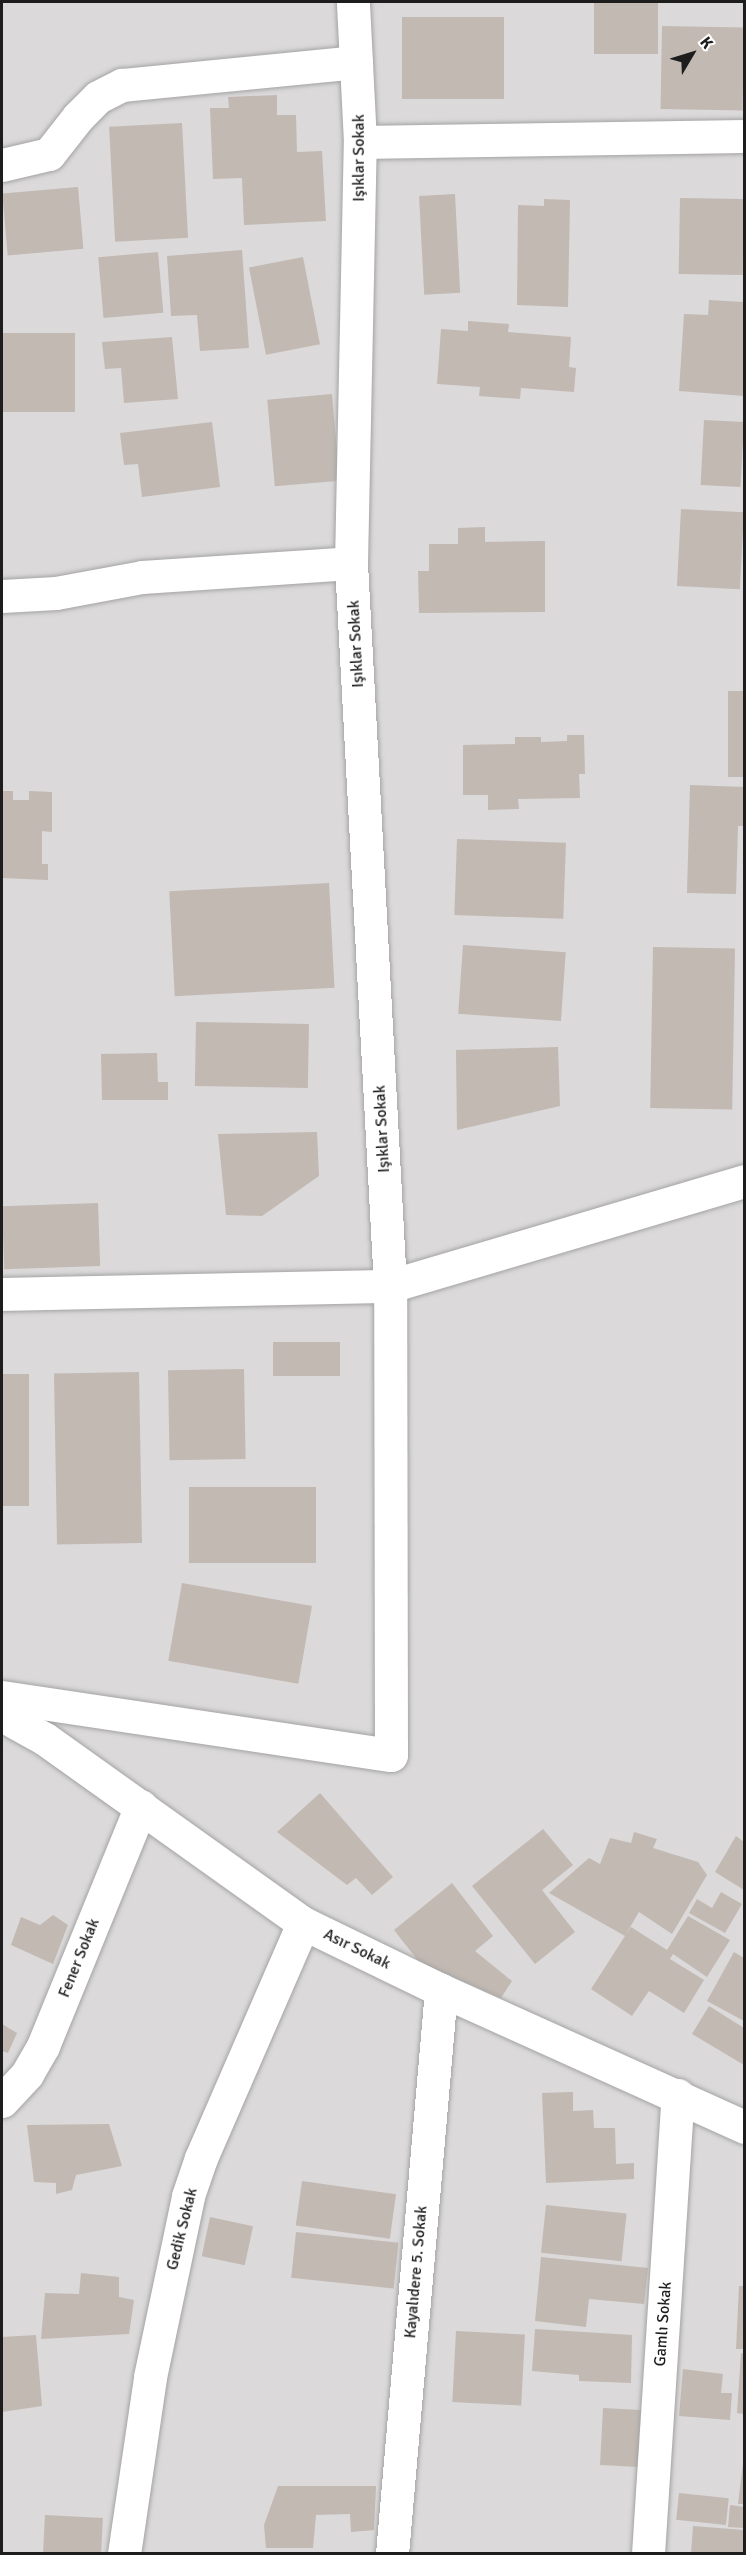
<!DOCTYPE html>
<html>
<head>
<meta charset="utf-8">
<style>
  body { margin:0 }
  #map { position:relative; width:746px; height:2555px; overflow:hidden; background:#eee9e2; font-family:Signika,sans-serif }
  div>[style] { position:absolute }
  .residential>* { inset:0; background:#dbd9da; transform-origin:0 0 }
  .building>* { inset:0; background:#c2b9b2; transform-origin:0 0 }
  .roads { filter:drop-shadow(0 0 2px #a4a4a4) drop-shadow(0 0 2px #a4a4a4) }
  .minor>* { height:33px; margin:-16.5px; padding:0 16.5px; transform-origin:16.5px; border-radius:16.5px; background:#fff }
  span { translate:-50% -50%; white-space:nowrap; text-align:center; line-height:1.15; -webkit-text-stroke:4.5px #fff; paint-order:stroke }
  .street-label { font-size:16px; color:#1d1d1d }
  .frame { position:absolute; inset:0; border:3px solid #1d1d1d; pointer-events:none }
  .north { position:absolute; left:662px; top:24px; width:60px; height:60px; -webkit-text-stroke:4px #fff; paint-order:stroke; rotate:52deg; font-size:16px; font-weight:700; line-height:24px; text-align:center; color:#1d1d1d }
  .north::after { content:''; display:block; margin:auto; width:21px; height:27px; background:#1d1d1d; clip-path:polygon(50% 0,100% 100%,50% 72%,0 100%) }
</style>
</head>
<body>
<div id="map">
  <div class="residential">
    <i style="left:2px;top:2px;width:742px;height:2551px"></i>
  </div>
  <div class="building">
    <i style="left:594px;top:2px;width:64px;height:52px"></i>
    <i style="left:402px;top:17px;width:102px;height:82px"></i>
    <i style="left:662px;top:26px;width:82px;height:83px;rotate:1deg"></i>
    <i style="clip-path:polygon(277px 95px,277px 115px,296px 115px,297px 152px,322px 151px,326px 221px,244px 225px,242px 178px,213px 179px,210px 108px,229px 108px,228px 97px)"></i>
    <i style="left:182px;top:123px;width:115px;height:73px;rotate:87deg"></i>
    <i style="left:78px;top:187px;width:62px;height:76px;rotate:85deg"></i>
    <i style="left:455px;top:194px;width:99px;height:36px;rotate:87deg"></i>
    <i style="left:680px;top:198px;width:64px;height:76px;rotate:1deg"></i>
    <i style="clip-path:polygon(544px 199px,570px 200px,568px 307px,517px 305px,518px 205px,544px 206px)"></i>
    <i style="clip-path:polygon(242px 250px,249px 348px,200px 351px,197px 315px,171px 316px,167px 256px)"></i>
    <i style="left:158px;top:252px;width:61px;height:60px;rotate:85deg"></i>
    <i style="left:303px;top:257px;width:89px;height:55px;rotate:79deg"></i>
    <i style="clip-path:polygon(709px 300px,744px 302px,744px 396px,679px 391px,684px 314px,708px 315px)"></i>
    <i style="clip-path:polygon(468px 321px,509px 324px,508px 332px,571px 337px,569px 367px,576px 368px,574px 392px,521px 388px,520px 399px,479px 396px,480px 387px,437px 384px,441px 329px,468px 331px)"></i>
    <i style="left:2px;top:333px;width:73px;height:79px"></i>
    <i style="clip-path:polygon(172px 337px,178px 399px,124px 403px,121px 368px,105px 369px,102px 342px)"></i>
    <i style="left:332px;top:394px;width:87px;height:65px;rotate:85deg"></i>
    <i style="left:704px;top:420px;width:40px;height:65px;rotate:3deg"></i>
    <i style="clip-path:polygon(212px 422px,220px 487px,142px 497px,138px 464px,124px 465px,120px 433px)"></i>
    <i style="left:681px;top:509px;width:63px;height:77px;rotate:3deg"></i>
    <i style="clip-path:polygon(485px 527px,485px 542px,545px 541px,545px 612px,419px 613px,418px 571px,429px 571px,429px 544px,458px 544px,458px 528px)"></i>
    <i style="left:728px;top:691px;width:16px;height:86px"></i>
    <i style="clip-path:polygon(567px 735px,584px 735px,585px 774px,579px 774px,580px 798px,518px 799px,519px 809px,488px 810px,488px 795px,463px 795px,463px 745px,515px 744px,515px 737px,541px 737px,541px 742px,567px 741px)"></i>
    <i style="clip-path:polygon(690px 785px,744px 787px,744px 826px,738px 826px,736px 894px,687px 893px)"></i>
    <i style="clip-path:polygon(2px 791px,13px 791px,13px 800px,29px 800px,29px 791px,52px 792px,52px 832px,42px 831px,42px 864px,48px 864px,48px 880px,2px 878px)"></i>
    <i style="left:457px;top:839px;width:109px;height:76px;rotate:2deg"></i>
    <i style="left:329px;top:883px;width:105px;height:160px;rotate:87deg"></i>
    <i style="left:463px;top:945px;width:103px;height:69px;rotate:4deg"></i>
    <i style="left:653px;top:947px;width:82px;height:161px;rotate:1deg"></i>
    <i style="left:196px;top:1022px;width:113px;height:64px;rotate:1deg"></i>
    <i style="clip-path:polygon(558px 1047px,560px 1106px,457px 1130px,456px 1050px)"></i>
    <i style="clip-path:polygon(157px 1053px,158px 1082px,168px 1082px,168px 1100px,102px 1100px,101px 1054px)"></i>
    <i style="clip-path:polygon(317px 1132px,319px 1176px,262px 1216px,226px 1215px,218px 1134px)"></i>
    <i style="left:98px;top:1203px;width:63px;height:96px;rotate:88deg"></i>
    <i style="left:273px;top:1342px;width:67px;height:34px"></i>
    <i style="left:244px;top:1369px;width:90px;height:76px;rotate:89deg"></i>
    <i style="left:139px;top:1372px;width:171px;height:85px;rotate:89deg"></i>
    <i style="left:2px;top:1374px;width:27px;height:132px"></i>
    <i style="left:189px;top:1487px;width:127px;height:76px"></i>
    <i style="left:182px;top:1583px;width:132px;height:79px;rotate:10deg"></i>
    <i style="clip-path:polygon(320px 1793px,393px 1877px,372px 1895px,356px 1878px,347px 1885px,277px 1832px)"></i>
    <i style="clip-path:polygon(543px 1829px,573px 1865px,542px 1890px,575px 1932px,535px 1964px,472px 1886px)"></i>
    <i style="clip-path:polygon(634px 1832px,657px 1839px,653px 1848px,698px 1862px,707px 1875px,672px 1934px,639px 1912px,626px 1934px,631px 1927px,667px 1950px,688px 1916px,730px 1940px,707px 1977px,673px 1954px,670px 1959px,704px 1980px,684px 2013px,649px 1991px,632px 2016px,591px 1989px,625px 1936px,549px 1893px,589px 1858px,600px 1864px,610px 1838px,631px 1843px)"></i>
    <i style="clip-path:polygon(736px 1836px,744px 1842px,744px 1890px,715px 1872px)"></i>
    <i style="clip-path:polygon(452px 1883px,493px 1936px,475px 1951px,512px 1981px,501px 1998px,419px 1962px,394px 1930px)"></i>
    <i style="clip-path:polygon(721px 1892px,742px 1904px,725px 1933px,689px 1913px,697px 1899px,712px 1908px)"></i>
    <i style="clip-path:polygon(53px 1915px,68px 1925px,53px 1964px,11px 1945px,21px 1917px,40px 1925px)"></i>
    <i style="clip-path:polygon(734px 1952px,744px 1958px,744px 2021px,707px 2001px)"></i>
    <i style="clip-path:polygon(709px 2006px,744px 2028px,744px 2065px,692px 2034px)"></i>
    <i style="clip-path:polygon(2px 2024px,17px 2033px,8px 2053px,2px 2051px)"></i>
    <i style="clip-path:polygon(573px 2092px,573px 2111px,593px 2110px,594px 2128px,615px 2128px,616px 2164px,634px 2163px,634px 2179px,546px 2183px,542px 2093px)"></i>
    <i style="clip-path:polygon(109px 2124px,122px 2166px,76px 2175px,72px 2190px,56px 2194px,56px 2183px,34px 2182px,27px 2125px)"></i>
    <i style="left:302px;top:2181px;width:95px;height:45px;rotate:8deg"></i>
    <i style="left:546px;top:2205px;width:81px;height:48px;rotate:6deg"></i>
    <i style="left:210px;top:2217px;width:44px;height:40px;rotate:12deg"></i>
    <i style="left:296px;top:2232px;width:103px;height:46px;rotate:6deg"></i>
    <i style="clip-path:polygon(541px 2257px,648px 2268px,644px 2304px,589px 2299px,586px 2327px,535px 2321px)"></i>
    <i style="clip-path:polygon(81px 2273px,119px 2277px,119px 2297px,134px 2300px,129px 2334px,41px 2339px,45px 2293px,79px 2294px)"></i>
    <i style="clip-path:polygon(739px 2286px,744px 2286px,744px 2349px,736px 2349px)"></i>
    <i style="clip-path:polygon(535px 2329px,632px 2335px,631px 2383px,579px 2381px,579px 2375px,532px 2371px)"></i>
    <i style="left:456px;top:2331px;width:69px;height:71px;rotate:3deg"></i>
    <i style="clip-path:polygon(36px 2335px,42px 2406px,2px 2412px,2px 2337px)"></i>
    <i style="clip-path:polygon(741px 2353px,744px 2354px,744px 2414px,737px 2413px)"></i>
    <i style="clip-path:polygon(683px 2369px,723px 2374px,721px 2393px,732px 2393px,730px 2420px,679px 2416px)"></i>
    <i style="left:603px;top:2408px;width:38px;height:57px;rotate:3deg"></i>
    <i style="clip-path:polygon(743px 2463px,744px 2463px,744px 2504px,738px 2504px)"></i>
    <i style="clip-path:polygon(278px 2486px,376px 2486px,374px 2530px,351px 2532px,350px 2514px,316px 2515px,313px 2548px,266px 2548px,264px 2525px)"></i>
    <i style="left:679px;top:2493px;width:50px;height:27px;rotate:6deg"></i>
    <i style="clip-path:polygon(730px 2505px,744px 2507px,744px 2528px,728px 2527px)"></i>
    <i style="left:45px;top:2515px;width:58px;height:39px;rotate:3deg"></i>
    <i style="clip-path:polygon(693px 2526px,744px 2530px,744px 2554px,691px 2554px)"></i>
  </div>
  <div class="roads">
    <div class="minor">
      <i style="left:360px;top:142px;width:384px;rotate:-0.9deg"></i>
      <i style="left:2px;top:165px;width:48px;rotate:-13.2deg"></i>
      <i style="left:49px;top:154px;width:47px;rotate:-51.9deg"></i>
      <i style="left:78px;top:117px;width:28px;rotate:-45deg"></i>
      <i style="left:98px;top:97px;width:27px;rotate:-27deg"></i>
      <i style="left:122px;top:85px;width:235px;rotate:-5.6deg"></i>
      <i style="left:2px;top:596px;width:54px;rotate:-3.2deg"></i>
      <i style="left:56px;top:593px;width:87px;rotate:-10.5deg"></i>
      <i style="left:142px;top:577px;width:209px;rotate:-3.8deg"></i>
      <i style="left:2px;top:1294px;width:388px;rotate:-1.2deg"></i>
      <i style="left:390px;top:1286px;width:369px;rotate:-16.5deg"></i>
      <i style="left:2px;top:1697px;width:393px;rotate:8.5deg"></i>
      <i style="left:391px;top:1755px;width:469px;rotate:-90.1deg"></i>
      <i style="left:390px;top:1286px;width:724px;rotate:-93.09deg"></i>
      <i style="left:351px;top:563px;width:421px;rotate:-88.8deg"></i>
      <i style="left:360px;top:142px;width:140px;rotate:-92.9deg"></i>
      <i style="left:2px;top:1715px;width:49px;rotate:29.2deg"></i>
      <i style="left:45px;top:1739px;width:317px;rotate:35.5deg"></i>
      <i style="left:303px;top:1923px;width:153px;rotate:25.9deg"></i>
      <i style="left:441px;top:1990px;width:333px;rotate:24.3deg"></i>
      <i style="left:2px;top:2101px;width:37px;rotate:-47deg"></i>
      <i style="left:27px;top:2074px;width:32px;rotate:-60deg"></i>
      <i style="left:43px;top:2046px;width:259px;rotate:-67.8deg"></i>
      <i style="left:124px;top:2554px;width:179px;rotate:-81.6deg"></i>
      <i style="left:150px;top:2377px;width:185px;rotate:-78.1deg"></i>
      <i style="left:188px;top:2196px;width:40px;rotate:-71.1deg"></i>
      <i style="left:201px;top:2158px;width:256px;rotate:-66.5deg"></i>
      <i style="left:392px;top:2554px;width:566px;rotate:-85.03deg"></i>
      <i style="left:648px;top:2554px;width:460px;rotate:-86.3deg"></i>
    </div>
  </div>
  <div class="street-label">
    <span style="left:359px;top:158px;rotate:-90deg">Işıklar Sokak</span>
    <span style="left:356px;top:644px;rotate:-93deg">Işıklar Sokak</span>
    <span style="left:382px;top:1129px;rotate:-93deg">Işıklar Sokak</span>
    <span style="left:357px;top:1949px;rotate:26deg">Asır Sokak</span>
    <span style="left:79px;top:1958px;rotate:-68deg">Fener Sokak</span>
    <span style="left:182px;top:2229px;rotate:-76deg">Gedik Sokak</span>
    <span style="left:416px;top:2272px;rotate:-85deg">Kayalıdere 5. Sokak</span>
    <span style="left:663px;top:2324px;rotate:-86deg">Gamlı Sokak</span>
  </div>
  <div class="frame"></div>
  <div class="north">K</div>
</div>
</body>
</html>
